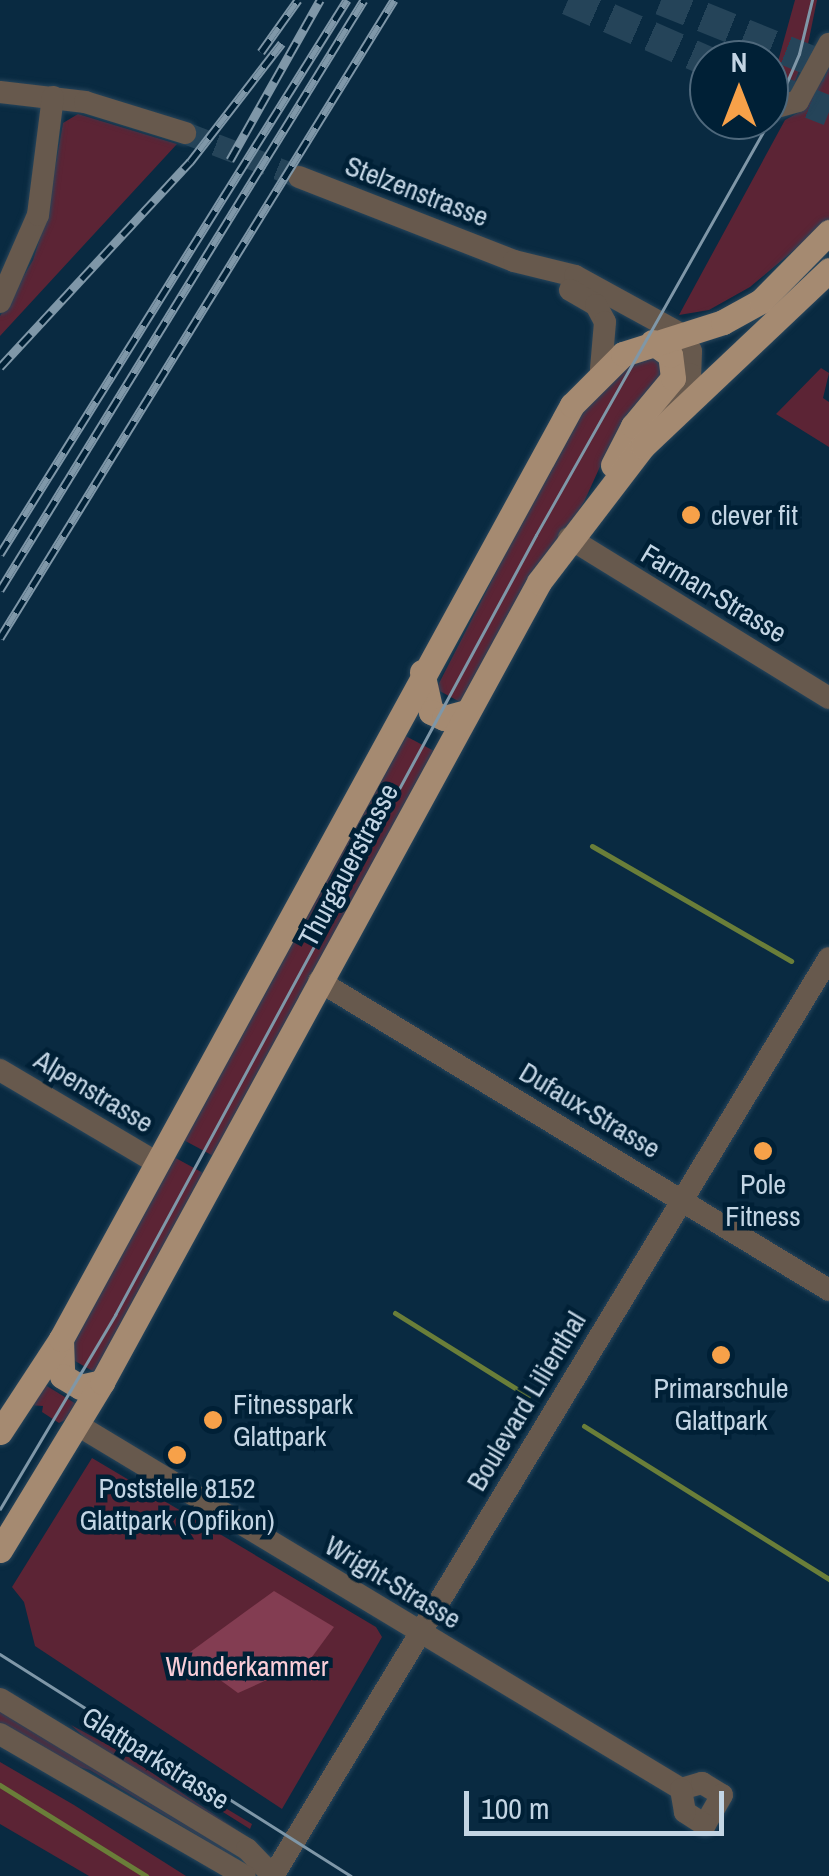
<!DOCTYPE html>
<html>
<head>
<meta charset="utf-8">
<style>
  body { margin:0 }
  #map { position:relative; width:829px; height:1876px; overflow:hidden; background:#092a41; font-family:"Archivo Narrow",sans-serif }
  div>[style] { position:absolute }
  .green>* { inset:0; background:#5c2435; transform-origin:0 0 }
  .forest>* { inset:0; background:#833d52 }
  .stream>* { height:5px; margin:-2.5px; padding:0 2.5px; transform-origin:2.5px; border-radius:2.5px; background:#6a7e39 }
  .minor-tunnel>* { height:22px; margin-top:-11px; transform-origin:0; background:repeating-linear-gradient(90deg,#254459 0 22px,transparent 0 33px) }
  .highway-tunnel>* { height:30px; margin-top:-15px; transform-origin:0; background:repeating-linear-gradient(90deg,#254459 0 30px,transparent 0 45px) }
  .roads { filter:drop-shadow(0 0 2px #27455b) drop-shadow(0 0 2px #27455b) }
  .minor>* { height:22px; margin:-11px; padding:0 11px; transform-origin:11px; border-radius:11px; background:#67594d }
  .major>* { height:25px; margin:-12.5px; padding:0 12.5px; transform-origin:12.5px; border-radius:12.5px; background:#a58a71 }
  .tram>* { height:2.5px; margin:-1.25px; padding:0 1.25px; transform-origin:1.25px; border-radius:1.25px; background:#7f97a8 }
  .rail>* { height:9px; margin-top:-4.5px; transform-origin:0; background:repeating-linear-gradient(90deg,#002036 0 15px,#7f97a8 0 30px); box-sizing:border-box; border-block:2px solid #7f97a8 }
  .dots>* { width:28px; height:28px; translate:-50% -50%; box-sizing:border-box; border:5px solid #002036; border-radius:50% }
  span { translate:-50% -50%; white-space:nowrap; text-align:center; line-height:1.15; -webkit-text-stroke:9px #002036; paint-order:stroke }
  .street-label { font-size:28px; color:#c3d5e4 }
  .poi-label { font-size:28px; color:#c3d5e4 }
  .left { translate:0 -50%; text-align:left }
  .park-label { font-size:28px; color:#faced8 }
  .north { position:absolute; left:689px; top:40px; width:100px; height:100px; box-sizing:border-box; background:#002036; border:2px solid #4e687c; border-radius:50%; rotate:0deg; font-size:28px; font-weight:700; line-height:40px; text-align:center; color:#c3d5e4 }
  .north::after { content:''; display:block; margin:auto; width:35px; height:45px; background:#f7a149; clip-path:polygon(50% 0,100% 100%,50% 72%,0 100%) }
  .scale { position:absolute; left:464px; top:1791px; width:260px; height:45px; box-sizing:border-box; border:5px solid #c3d5e4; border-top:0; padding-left:12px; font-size:30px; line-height:35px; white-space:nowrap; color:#c3d5e4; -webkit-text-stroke:8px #002036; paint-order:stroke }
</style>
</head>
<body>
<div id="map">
  <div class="green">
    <i style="clip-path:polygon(795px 0,817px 0,807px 49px,790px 95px,769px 94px)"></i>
    <i style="clip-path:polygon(829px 66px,829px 221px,750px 287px,709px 310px,679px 315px,785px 120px,803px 110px)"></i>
    <i style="clip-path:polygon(78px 114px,177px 144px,0 336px,0 316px,33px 260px,46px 219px,63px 123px)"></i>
    <i style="clip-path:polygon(648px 354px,667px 369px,603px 460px,584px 502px,460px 702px,436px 689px,578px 412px,610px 377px)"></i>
    <i style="clip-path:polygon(821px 368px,829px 373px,823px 398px,829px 402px,829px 447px,776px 414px)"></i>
    <i style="left:400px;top:733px;width:38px;height:461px;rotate:28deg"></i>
    <i style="clip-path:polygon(172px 1156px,205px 1174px,96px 1373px,68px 1357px,72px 1347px)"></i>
    <i style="clip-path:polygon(42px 1383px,78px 1405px,65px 1420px,59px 1423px,42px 1412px,43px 1406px,28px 1405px)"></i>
    <i style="clip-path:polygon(92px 1458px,376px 1627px,382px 1637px,282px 1809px,35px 1646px,24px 1602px,12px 1587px)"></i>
    <i style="clip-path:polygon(0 1711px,237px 1851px,233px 1857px,90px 1770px,65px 1763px,0 1724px)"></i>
    <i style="clip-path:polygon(71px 1725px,121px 1752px,246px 1836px,94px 1746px)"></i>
    <i style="clip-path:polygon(122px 1746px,252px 1824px,250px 1829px,164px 1775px)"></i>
    <i style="clip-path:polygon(0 1762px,74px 1805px,186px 1876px,89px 1876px,0 1824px)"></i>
  </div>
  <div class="forest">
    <i style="clip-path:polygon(274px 1591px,334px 1627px,309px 1661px,238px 1693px,186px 1655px)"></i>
  </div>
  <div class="stream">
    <i style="left:592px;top:846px;width:230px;rotate:30deg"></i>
    <i style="left:395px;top:1313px;width:157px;rotate:32deg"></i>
    <i style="left:584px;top:1426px;width:289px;rotate:32deg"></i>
    <i style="left:0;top:1785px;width:172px;rotate:31.9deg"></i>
  </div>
  <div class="minor-tunnel">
    <i style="left:185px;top:133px;width:122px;rotate:21.1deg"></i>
  </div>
  <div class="highway-tunnel">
    <i style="left:568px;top:0;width:154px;rotate:23.7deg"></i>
    <i style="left:661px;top:0;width:181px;rotate:22deg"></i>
    <i style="left:769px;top:87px;width:65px;rotate:21.8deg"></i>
  </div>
  <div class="roads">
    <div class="minor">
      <i style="left:0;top:92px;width:86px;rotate:6.7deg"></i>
      <i style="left:85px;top:102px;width:105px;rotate:17.2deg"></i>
      <i style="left:769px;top:109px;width:30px;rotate:-15deg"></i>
      <i style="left:798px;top:101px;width:65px;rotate:-61.5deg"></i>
      <i style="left:299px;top:177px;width:231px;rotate:21.3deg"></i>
      <i style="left:514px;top:261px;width:63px;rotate:13.8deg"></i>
      <i style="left:575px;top:276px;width:121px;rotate:28.7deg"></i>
      <i style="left:681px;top:334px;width:20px;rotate:60deg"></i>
      <i style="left:691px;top:351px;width:23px;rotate:92deg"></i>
      <i style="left:690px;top:374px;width:53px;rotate:129.7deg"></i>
      <i style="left:570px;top:290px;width:30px;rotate:30deg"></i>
      <i style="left:596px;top:305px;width:19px;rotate:62deg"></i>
      <i style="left:605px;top:322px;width:47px;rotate:94.9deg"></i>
      <i style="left:0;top:302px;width:95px;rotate:-66.4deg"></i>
      <i style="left:38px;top:215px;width:119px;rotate:-82.8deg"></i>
      <i style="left:569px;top:538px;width:305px;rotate:31.6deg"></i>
      <i style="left:319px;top:981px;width:596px;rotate:31.21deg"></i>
      <i style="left:0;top:1070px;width:182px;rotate:30.6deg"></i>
      <i style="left:76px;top:1424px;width:707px;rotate:31.1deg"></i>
      <i style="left:681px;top:1789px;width:22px;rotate:-16deg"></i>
      <i style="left:702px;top:1783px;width:23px;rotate:31deg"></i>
      <i style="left:722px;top:1795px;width:34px;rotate:120deg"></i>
      <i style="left:705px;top:1825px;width:24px;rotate:-147deg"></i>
      <i style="left:685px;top:1812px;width:23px;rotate:-100deg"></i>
      <i style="left:0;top:1699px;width:289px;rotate:31.3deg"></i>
      <i style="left:247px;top:1849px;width:37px;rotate:46deg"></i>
      <i style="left:0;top:1734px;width:283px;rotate:30.1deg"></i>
      <i style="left:273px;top:1876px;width:1073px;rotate:-58.8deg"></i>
    </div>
    <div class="major">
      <i style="left:613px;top:465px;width:44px;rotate:-62.9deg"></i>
      <i style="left:633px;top:426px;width:62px;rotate:-50.2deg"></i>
      <i style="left:673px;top:378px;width:23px;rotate:-97deg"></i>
      <i style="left:670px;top:355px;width:22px;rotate:-144deg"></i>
      <i style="left:422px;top:672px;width:41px;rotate:77.3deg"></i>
      <i style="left:431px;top:712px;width:14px;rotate:25deg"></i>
      <i style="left:444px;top:718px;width:20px;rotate:-15deg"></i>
      <i style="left:61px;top:1339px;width:37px;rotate:88deg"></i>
      <i style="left:62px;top:1376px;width:21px;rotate:31deg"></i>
      <i style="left:80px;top:1387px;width:23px;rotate:-13deg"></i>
      <i style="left:0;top:1432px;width:111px;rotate:-56.7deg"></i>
      <i style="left:61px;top:1339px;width:1065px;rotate:-61.32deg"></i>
      <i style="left:572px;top:405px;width:72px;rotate:-45deg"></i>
      <i style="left:623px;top:354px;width:105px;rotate:-17.7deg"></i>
      <i style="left:723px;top:322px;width:43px;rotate:-28.9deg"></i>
      <i style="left:761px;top:301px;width:97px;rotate:-45.4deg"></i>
      <i style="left:0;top:1550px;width:197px;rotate:-58.7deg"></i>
      <i style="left:102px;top:1382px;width:912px;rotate:-61.35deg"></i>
      <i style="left:539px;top:582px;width:171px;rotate:-52.6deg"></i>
      <i style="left:643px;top:446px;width:256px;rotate:-43.4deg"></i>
    </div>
  </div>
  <div class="tram">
    <i style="left:0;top:1509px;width:226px;rotate:-59.3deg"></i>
    <i style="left:115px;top:1315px;width:886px;rotate:-61.64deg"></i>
    <i style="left:536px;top:535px;width:488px;rotate:-60.6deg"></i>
    <i style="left:775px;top:110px;width:61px;rotate:-66.8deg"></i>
    <i style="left:799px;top:54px;width:56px;rotate:-76.5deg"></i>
    <i style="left:0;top:1654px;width:415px;rotate:32.3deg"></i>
  </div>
  <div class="rail">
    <i style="left:261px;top:52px;width:64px;rotate:-54.6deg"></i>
    <i style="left:230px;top:160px;width:184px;rotate:-60.6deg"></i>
    <i style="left:0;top:367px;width:280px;rotate:-47.2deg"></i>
    <i style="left:190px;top:162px;width:150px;rotate:-52.3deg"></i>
    <i style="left:0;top:554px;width:654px;rotate:-57.94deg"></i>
    <i style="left:0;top:590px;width:693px;rotate:-58.33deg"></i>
    <i style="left:0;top:638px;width:750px;rotate:-58.3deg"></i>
  </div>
  <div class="dots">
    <i style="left:691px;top:515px;background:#f7a149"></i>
    <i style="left:763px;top:1151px;background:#f7a149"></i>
    <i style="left:721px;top:1355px;background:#f7a149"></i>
    <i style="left:213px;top:1420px;background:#f7a149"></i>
    <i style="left:177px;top:1455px;background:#f7a149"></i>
  </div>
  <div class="street-label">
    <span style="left:417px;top:191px;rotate:21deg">Stelzenstrasse</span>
    <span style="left:714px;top:593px;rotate:31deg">Farman-Strasse</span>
    <span style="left:348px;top:865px;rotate:-62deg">Thurgauerstrasse</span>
    <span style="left:94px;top:1091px;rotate:31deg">Alpenstrasse</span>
    <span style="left:590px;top:1110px;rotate:31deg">Dufaux-Strasse</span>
    <span style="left:526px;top:1401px;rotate:-59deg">Boulevard Lilienthal</span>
    <span style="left:393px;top:1582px;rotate:31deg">Wright-Strasse</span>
    <span style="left:156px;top:1758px;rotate:32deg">Glattparkstrasse</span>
  </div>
  <div class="poi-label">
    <span class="left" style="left:711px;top:515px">clever fit</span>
    <span style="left:763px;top:1200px">Pole<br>Fitness</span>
    <span style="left:721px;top:1404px">Primarschule<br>Glattpark</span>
    <span class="left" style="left:233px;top:1420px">Fitnesspark<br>Glattpark</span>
    <span style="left:177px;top:1504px">Poststelle 8152<br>Glattpark (Opfikon)</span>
  </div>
  <div class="park-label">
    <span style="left:247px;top:1666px">Wunderkammer</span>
  </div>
  <div class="north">N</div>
  <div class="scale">100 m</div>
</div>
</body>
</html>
